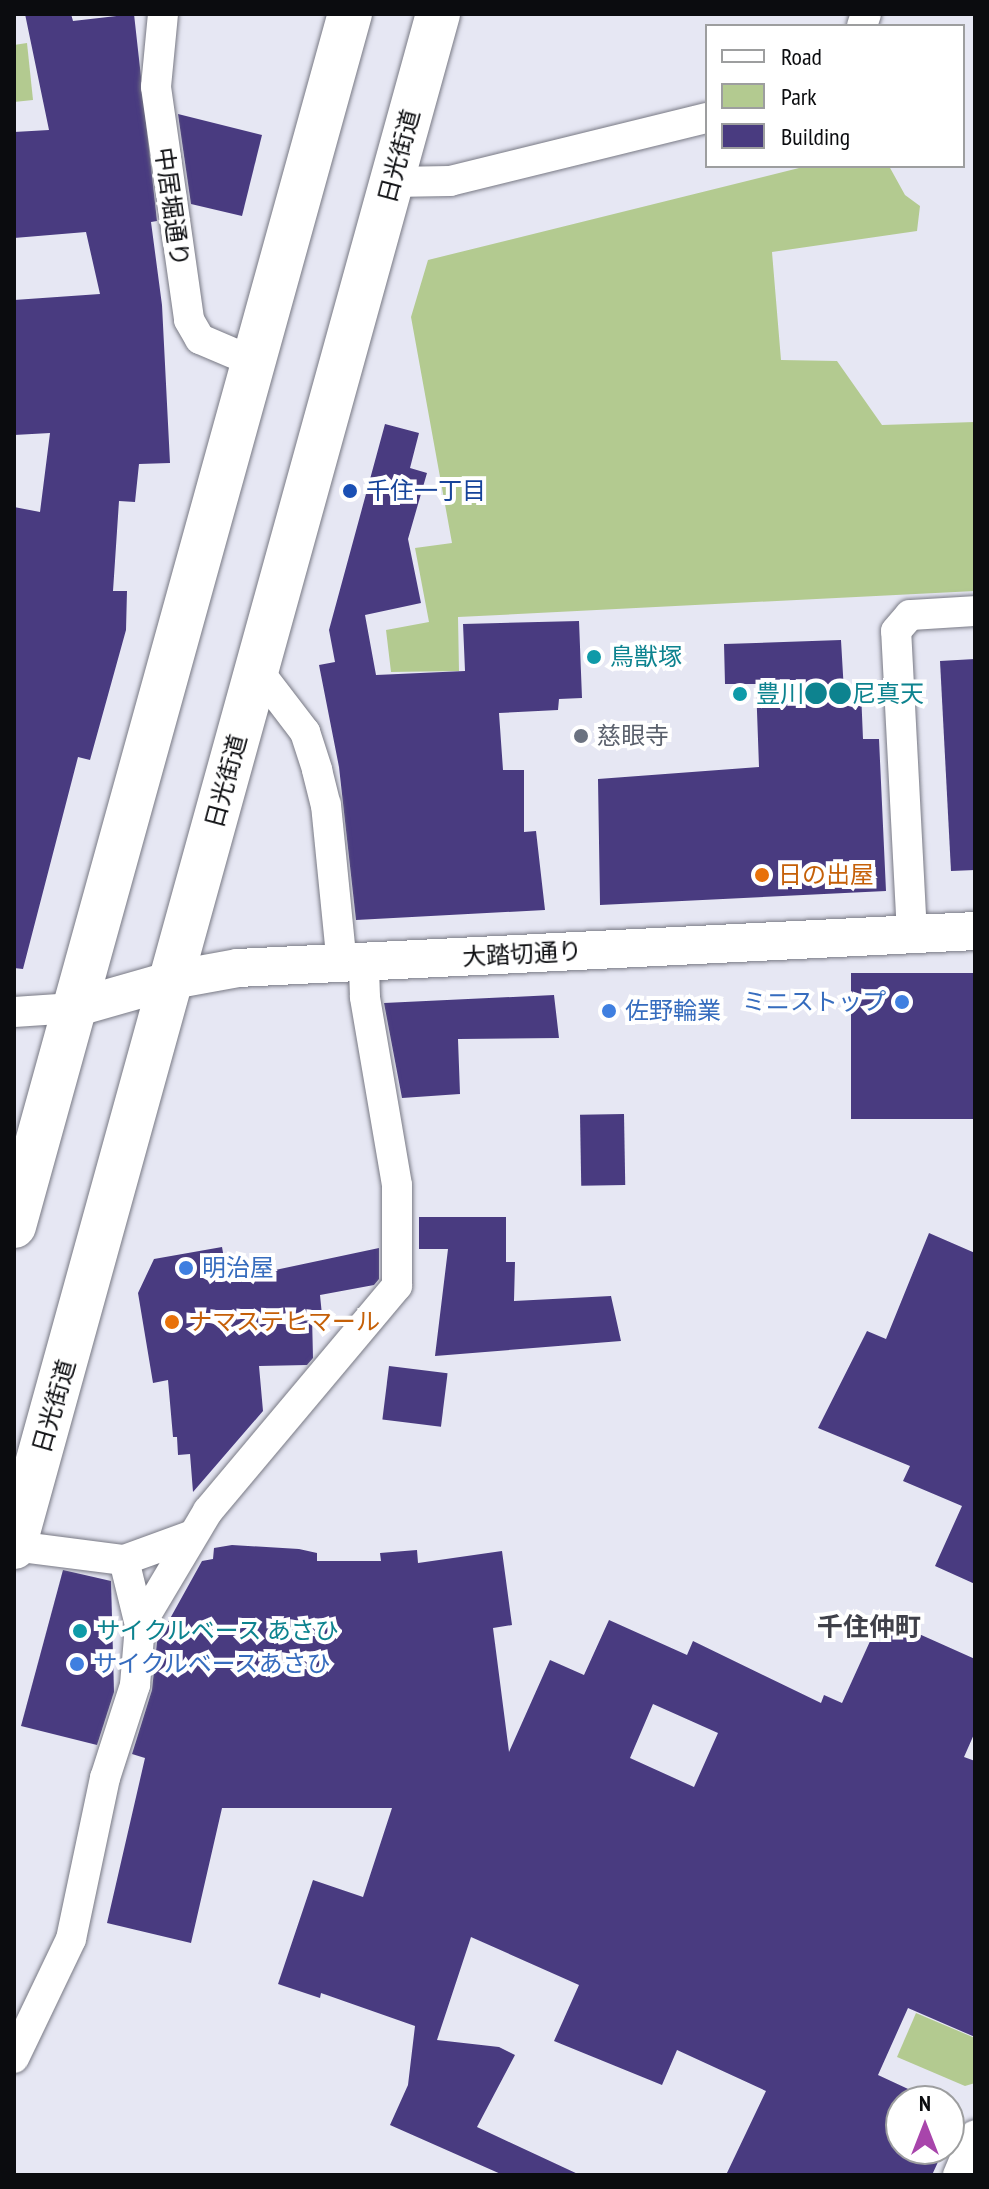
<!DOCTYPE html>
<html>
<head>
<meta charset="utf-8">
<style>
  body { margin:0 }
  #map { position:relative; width:989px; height:2189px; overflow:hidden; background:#e6e7f3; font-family:"PT Sans Narrow","Noto Sans JP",sans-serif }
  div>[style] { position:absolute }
  .green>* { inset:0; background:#b3ca90 }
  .building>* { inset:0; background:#493b80; transform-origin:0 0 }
  .roads { filter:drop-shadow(0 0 2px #787984) drop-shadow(0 0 2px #787984) }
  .minor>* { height:30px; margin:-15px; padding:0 15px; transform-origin:15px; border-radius:15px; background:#fff }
  .tertiary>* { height:38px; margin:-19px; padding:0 19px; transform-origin:19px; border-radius:19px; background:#fff }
  .trunk>* { height:44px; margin:-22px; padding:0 22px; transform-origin:22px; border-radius:22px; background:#fff }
  .dots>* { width:22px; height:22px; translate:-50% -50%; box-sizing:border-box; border:4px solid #fff; border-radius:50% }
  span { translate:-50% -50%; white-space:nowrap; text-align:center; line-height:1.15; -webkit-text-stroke:8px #fff; paint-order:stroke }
  .street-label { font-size:24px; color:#0b0c0f }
  .transit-label { font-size:24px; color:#164399 }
  .left { translate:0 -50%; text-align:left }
  .culture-label { font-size:24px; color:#0d838f }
  .worship-label { font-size:24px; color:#5b616d }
  .food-label { font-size:24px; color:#c56008 }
  .shop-label { font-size:24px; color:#366cbe }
  .right { translate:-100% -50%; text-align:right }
  .neighbourhood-label { font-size:26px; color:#40414a; font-weight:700 }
  .frame { position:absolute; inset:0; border:16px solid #0b0c0f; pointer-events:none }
  .legend { position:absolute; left:705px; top:24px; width:260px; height:144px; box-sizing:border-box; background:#fff; border:2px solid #9d9e9f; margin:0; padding:10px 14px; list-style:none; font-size:24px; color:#0b0c0f }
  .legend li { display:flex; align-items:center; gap:16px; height:40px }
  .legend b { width:40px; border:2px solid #9d9e9f }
  .north { position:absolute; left:885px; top:2085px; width:80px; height:80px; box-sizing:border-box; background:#fff; border:2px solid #9d9e9f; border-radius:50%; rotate:0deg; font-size:22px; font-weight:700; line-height:32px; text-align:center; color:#0b0c0f }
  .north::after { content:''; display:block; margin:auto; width:28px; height:36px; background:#a845ab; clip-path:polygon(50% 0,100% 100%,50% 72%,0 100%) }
</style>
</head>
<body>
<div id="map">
  <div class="green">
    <i style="clip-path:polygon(27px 43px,33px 100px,14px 102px,14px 45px)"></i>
    <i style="clip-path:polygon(807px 166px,889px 166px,905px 195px,920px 206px,917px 231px,772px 252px,781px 360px,837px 361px,882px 425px,975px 422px,975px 591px,458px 617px,459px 671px,391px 672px,386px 630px,429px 622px,415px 548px,452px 543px,411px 317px,428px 260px)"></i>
    <i style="clip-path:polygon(916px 2013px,975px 2038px,975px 2083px,965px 2086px,897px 2057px)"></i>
  </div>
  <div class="building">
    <i style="clip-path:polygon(25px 14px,71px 14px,73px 21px,134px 14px,157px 221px,151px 222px,162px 305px,170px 463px,139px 464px,135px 502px,119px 501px,113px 591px,127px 591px,126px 630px,90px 760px,78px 757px,23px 969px,14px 968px,14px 507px,40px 512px,50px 433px,14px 435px,14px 300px,100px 294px,86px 232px,14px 238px,14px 132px,49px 130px)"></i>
    <i style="clip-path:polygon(178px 114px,262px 135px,242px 216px,191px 204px)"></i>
    <i style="clip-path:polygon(385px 424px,419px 433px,410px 468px,427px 473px,408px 539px,421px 603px,365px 615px,376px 675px,465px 671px,463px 624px,579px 621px,582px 698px,559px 699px,558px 710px,499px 713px,503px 770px,524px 770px,524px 832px,536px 831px,545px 910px,356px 920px,339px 767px,319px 665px,335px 662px,329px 630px)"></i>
    <i style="clip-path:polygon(841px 640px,844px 692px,861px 691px,863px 739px,879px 739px,886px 891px,600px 905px,598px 779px,759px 767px,756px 684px,725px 684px,724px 644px)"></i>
    <i style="clip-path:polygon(975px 659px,975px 870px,951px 871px,940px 661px)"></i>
    <i style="left:975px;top:973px;width:146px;height:124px;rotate:90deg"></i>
    <i style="clip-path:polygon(554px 995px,559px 1038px,458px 1039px,460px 1094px,402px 1098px,384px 1003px)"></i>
    <i style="left:624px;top:1114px;width:71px;height:44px;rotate:89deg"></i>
    <i style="clip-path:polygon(419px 1217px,506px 1217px,506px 1262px,515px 1262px,514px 1301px,611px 1296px,621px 1341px,435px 1356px,448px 1249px,419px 1249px)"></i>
    <i style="clip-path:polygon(929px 1233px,975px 1253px,975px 1584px,935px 1566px,962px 1506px,903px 1481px,910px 1466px,818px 1428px,867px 1331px,886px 1339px)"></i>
    <i style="clip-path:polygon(222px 1247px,228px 1280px,379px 1248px,379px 1279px,374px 1285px,320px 1295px,322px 1315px,312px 1316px,313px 1358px,307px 1365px,259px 1366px,263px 1411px,193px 1492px,190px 1454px,178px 1455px,177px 1437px,173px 1437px,168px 1380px,153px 1383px,138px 1293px,154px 1259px)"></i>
    <i style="left:389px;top:1366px;width:59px;height:54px;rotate:7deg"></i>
    <i style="clip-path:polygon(evenodd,232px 1545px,299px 1549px,317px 1553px,317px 1561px,381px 1561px,380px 1553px,417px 1550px,418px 1563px,502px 1551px,512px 1625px,493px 1628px,509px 1752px,550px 1660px,584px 1675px,609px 1620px,687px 1655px,693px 1641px,821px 1703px,824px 1695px,842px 1703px,881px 1617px,975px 1659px,975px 1732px,964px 1757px,975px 1761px,975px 2037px,908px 2008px,878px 2075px,934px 2101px,901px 2101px,901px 2149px,944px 2149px,932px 2175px,726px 2175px,766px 2091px,677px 2050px,662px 2085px,554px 2041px,579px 1985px,471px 1937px,437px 2040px,499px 2047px,515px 2055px,477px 2127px,580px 2175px,503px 2175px,390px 2125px,408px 2085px,415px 2026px,321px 1993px,320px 1998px,278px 1984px,313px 1880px,363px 1897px,392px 1808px,222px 1808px,191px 1943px,107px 1923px,145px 1758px,132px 1754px,152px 1690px,157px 1642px,202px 1561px,213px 1559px,214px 1548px,232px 1545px,653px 1704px,718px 1733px,694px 1787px,630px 1758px,653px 1704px)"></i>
    <i style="clip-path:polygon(63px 1570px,111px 1581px,114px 1692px,97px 1745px,21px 1726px)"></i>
    <i style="clip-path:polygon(949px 2108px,961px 2113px,949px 2139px)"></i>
  </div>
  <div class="roads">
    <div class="minor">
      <i style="left:163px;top:14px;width:73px;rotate:95.5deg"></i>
      <i style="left:156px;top:87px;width:235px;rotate:81.9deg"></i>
      <i style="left:189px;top:320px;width:22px;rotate:60deg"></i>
      <i style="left:200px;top:339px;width:59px;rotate:23.1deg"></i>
      <i style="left:862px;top:26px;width:13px;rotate:-72deg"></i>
      <i style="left:392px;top:182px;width:58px;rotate:-1deg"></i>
      <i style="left:450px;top:181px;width:265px;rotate:-13.8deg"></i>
      <i style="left:256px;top:668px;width:81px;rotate:52.6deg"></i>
      <i style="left:305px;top:732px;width:40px;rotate:72deg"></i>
      <i style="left:317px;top:770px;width:36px;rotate:76deg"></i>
      <i style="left:326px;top:805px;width:160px;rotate:84.3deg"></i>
      <i style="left:912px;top:934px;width:303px;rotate:-93deg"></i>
      <i style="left:896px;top:631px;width:21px;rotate:-49deg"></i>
      <i style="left:910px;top:615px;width:65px;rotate:-3.5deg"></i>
      <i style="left:14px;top:1012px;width:60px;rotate:-3.8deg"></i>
      <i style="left:14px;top:1546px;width:111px;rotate:7.3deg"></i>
      <i style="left:124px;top:1560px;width:70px;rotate:-20deg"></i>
      <i style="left:124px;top:1560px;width:67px;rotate:76.2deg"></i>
      <i style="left:14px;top:2058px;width:132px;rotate:-64.4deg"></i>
      <i style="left:71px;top:1939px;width:165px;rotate:-78.1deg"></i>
      <i style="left:105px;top:1778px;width:98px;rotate:-72.1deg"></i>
      <i style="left:135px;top:1685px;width:60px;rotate:-85.2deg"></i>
      <i style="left:140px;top:1625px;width:133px;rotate:-59.2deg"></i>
      <i style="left:208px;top:1511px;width:294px;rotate:-50deg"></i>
      <i style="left:397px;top:1286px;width:101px;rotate:-90deg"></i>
      <i style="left:397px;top:1185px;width:191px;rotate:-99.7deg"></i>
      <i style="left:365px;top:997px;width:35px;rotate:-92deg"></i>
      <i style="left:958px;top:2175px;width:43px;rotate:-67deg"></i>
    </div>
    <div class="tertiary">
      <i style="left:74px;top:1008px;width:102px;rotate:-15.9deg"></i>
      <i style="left:172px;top:980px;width:67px;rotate:-10.3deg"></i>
      <i style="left:238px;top:968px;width:738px;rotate:-2.87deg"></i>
    </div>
    <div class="trunk">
      <i style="left:14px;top:1226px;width:1258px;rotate:-74.51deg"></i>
      <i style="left:14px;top:1547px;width:1591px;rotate:-74.54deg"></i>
    </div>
  </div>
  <div class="dots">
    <i style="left:350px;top:491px;background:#1a4fb4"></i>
    <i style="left:594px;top:657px;background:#0f9aa8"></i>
    <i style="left:740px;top:694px;background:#0f9aa8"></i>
    <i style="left:581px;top:736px;background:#6b7280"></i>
    <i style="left:762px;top:875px;background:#e8710a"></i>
    <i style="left:902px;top:1002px;background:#3f7fe0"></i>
    <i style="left:609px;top:1011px;background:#3f7fe0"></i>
    <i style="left:186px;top:1268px;background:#3f7fe0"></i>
    <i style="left:172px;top:1322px;background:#e8710a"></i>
    <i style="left:80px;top:1631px;background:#0f9aa8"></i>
    <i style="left:77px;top:1664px;background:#3f7fe0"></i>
  </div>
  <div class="street-label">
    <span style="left:399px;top:156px;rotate:-75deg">日光街道</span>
    <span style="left:172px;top:207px;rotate:82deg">中居堀通り</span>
    <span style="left:226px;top:781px;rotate:-75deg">日光街道</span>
    <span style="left:522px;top:954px;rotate:-3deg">大踏切通り</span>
    <span style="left:54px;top:1406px;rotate:-74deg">日光街道</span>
  </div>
  <div class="transit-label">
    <span class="left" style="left:366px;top:491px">千住一丁目</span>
  </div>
  <div class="culture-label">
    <span class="left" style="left:610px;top:657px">鳥獣塚</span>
    <span class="left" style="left:756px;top:694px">豊川●●尼真天</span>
    <span class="left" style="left:96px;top:1631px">サイクルベース あさひ</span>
  </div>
  <div class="worship-label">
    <span class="left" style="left:597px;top:736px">慈眼寺</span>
  </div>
  <div class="food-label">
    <span class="left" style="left:778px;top:875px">日の出屋</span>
    <span class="left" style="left:188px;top:1322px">ナマステヒマール</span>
  </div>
  <div class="shop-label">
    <span class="right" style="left:886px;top:1002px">ミニストップ</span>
    <span class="left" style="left:625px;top:1011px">佐野輪業</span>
    <span class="left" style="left:202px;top:1268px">明治屋</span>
    <span class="left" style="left:93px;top:1664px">サイクルベースあさひ</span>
  </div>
  <div class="neighbourhood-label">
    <span style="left:869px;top:1627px">千住仲町</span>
  </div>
  <div class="frame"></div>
  <ul class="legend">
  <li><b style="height:10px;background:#fff"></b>Road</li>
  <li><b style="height:22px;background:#b3ca90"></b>Park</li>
  <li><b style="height:22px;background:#493b80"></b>Building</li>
  </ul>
  <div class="north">N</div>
</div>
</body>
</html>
